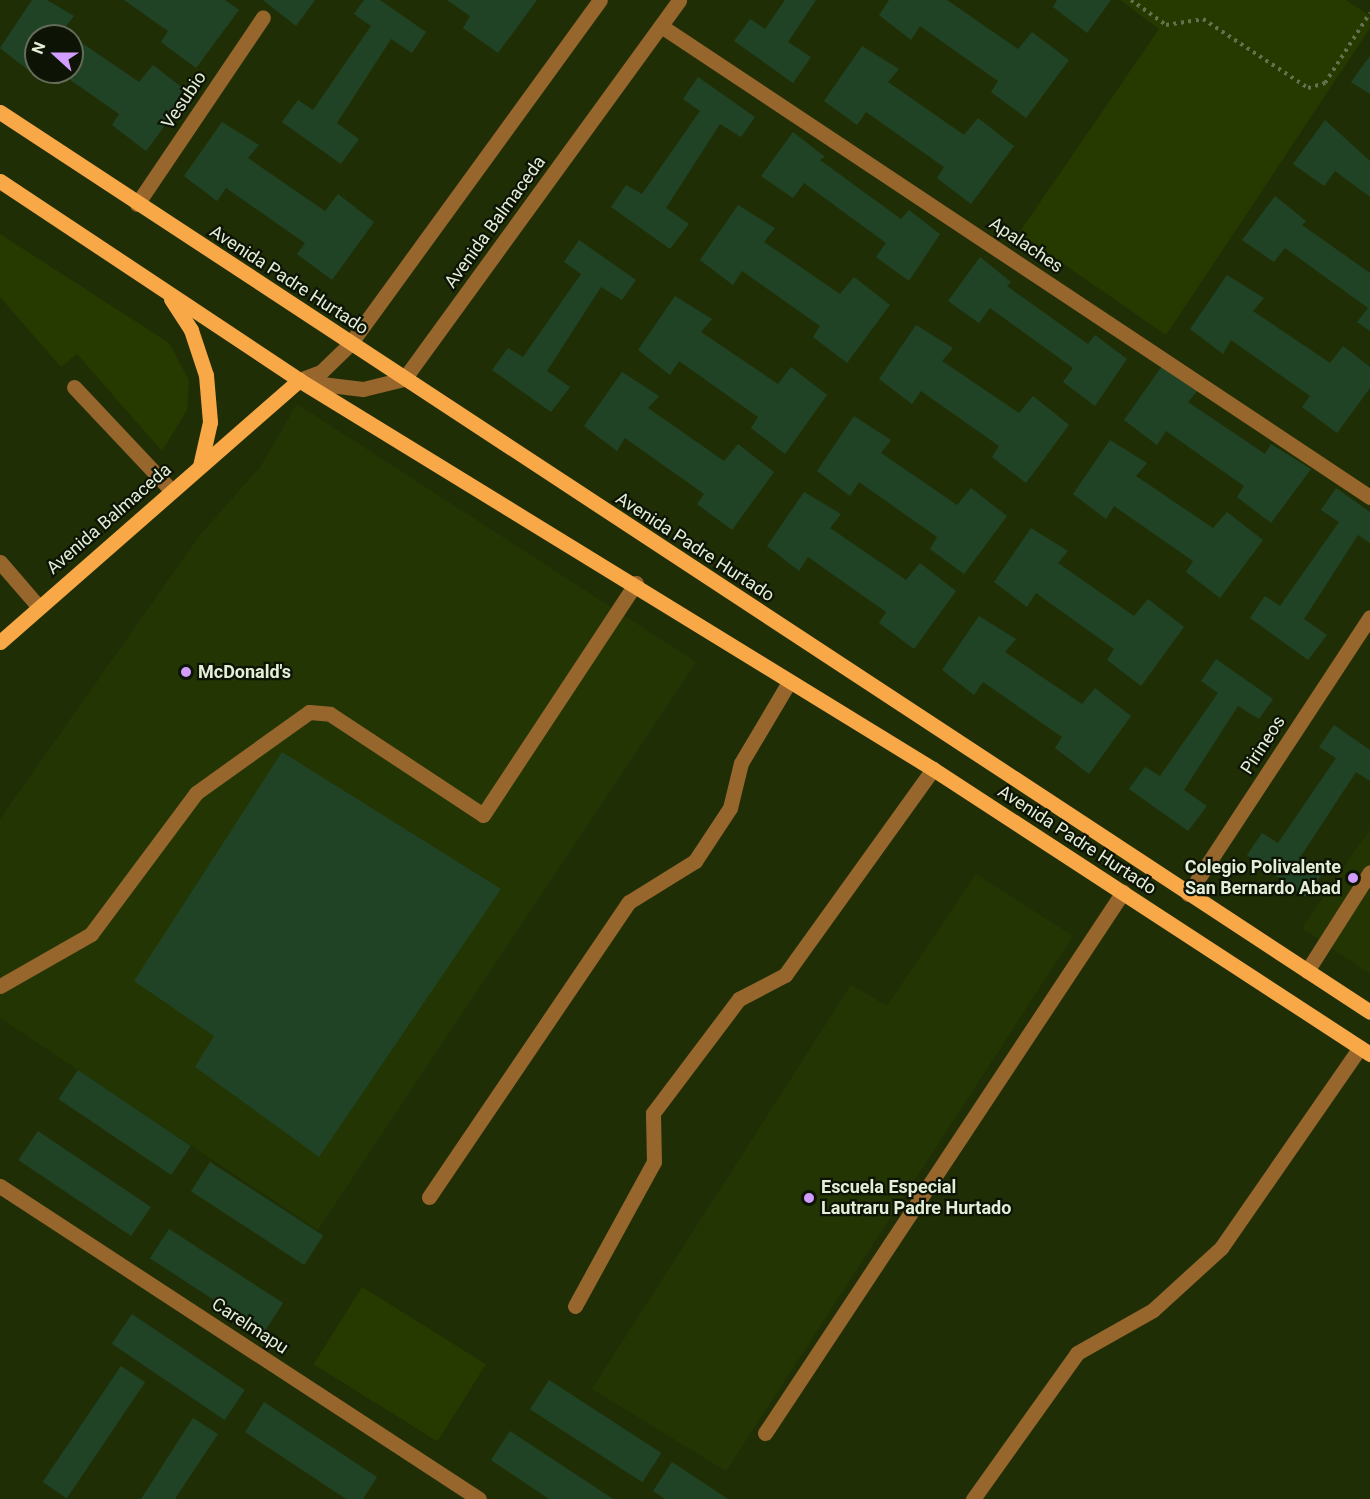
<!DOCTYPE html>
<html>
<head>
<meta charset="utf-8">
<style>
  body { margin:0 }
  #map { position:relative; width:1370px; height:1499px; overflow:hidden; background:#202e06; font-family:Roboto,sans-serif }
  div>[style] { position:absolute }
  .built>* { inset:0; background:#233503 }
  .green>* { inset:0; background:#263a00; transform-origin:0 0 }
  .building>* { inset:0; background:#204326; transform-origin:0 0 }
  .path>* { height:4px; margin-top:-2px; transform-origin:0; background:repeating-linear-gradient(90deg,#64714f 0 3px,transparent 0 7.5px) }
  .minor>* { height:15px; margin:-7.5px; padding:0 7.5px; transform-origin:7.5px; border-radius:7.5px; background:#97662d }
  .major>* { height:15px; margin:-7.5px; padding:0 7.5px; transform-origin:7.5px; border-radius:7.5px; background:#f8a846 }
  .dots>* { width:16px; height:16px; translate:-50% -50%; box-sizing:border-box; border:3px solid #0d1405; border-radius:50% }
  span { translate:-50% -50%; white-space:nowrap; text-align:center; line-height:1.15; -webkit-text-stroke:4.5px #0d1405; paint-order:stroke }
  .street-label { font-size:18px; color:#e3edd7 }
  .poi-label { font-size:18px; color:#e3edd7; font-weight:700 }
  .left { translate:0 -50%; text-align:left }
  .right { translate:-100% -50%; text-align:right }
  .north { position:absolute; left:24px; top:24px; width:60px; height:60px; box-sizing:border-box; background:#0d1405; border:2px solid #636b59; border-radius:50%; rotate:291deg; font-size:16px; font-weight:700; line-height:24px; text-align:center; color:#e3edd7 }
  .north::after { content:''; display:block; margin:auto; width:21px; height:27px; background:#d19dfe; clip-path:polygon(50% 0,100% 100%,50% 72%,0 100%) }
</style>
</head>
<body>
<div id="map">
  <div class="built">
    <i style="clip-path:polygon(297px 404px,696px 662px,318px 1230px,0 1018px,0 819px,200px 535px,260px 467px)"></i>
    <i style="clip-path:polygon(1370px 829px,1370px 974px,1302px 928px)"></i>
    <i style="clip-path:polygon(976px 874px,1073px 936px,726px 1471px,592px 1389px,851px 985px,887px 1006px)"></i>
  </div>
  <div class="green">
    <i style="clip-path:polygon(1120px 0,1346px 0,1370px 16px,1370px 28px,1166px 335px,1019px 233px,1159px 29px)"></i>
    <i style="clip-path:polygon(0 234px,169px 343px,189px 380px,187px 410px,162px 451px,77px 354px,61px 367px,0 297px)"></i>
    <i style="left:362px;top:1287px;width:146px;height:91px;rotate:32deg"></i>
  </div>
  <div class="building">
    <i style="clip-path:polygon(32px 0,47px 0,74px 16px,63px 30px,139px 82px,153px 65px,189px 93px,146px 151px,112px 125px,119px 114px,59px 72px,72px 72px,72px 36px,36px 36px,32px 73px,0 48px)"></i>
    <i style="clip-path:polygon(124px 0,225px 0,239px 10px,196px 68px,161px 42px,168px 31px)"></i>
    <i style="clip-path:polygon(263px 0,315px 0,296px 26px)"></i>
    <i style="clip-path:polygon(364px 0,380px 0,426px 32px,412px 53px,391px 39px,337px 123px,359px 139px,341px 164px,282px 122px,298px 100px,313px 110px,371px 26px,354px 14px)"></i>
    <i style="clip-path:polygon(447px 0,537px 0,498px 53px,463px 28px,470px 16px)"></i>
    <i style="clip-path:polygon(785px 0,816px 0,788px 42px,811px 57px,793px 83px,734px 41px,750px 19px,765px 29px)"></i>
    <i style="clip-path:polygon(889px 0,947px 0,1018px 49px,1032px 32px,1069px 60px,1026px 118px,991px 92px,998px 81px,920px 26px,911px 40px,879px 15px)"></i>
    <i style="clip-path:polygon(1057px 0,1111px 0,1087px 33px,1053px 7px)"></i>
    <i style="clip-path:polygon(862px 46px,899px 69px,888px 82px,964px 135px,978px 118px,1014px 146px,971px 204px,937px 178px,944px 167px,866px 112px,857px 125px,824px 101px)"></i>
    <i style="clip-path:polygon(1370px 56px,1370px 94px,1351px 82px)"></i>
    <i style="clip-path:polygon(698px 77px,755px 117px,741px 137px,720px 124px,666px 208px,689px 224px,670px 249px,611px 207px,626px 185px,642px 194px,700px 111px,683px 99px)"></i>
    <i style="clip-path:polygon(1325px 120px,1370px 161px,1370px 197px,1335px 171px,1324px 186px,1293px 164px)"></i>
    <i style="clip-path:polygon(222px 122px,259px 145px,248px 158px,325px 211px,338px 194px,374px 222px,332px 280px,297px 254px,305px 243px,226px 188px,217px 201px,184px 176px)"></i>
    <i style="clip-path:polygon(793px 132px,825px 157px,820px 160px,901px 219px,909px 210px,940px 234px,909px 281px,876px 257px,886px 243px,804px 183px,793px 198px,761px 176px)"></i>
    <i style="clip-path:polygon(1275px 196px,1306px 221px,1302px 225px,1370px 273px,1370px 331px,1357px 322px,1368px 308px,1285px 248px,1274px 262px,1242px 240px)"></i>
    <i style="clip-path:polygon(738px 205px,775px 228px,764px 242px,840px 294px,854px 277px,890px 305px,847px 363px,813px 337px,820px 326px,742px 271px,733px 285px,700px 260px)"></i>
    <i style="clip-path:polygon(579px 240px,636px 280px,622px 300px,601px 287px,547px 371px,570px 387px,551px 412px,492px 370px,508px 348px,523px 357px,581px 274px,564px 262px)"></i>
    <i style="clip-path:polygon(980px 257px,1011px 282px,1007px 286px,1088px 344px,1095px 335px,1127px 359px,1095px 406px,1063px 382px,1073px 368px,990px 308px,979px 323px,948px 301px)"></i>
    <i style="clip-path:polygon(1227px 275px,1264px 298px,1253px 311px,1330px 363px,1343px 346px,1370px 367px,1370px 388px,1337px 433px,1302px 407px,1310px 396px,1231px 340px,1223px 354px,1190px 329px)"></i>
    <i style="clip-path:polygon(675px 296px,712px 319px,701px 332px,778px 384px,791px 367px,827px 395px,785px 454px,751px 428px,758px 417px,679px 361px,670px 375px,638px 350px)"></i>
    <i style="clip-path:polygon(916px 325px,953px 348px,942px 361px,1019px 413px,1033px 396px,1069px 425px,1026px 483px,992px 457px,999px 446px,921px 391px,912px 404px,879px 379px)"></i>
    <i style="clip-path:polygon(1162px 366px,1199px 389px,1188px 402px,1265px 454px,1271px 444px,1311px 469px,1271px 523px,1237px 497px,1244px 486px,1166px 431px,1157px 445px,1124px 420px)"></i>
    <i style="clip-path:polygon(622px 372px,659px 396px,648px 408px,724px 461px,738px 444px,774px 472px,732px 530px,697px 504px,704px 494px,625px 438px,617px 451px,584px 426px)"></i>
    <i style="clip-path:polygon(854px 416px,891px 440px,881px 453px,957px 505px,971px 488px,1007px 516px,964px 574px,930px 549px,937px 537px,859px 482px,850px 496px,817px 471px)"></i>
    <i style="clip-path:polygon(1110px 440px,1147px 463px,1136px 476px,1213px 528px,1227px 512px,1263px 540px,1220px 598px,1186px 572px,1193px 561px,1114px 506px,1106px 519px,1073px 494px)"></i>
    <i style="clip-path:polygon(1336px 488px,1370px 512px,1370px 543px,1358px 535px,1304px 619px,1327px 635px,1308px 660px,1250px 618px,1265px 596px,1280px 606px,1339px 522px,1321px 510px)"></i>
    <i style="clip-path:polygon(804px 492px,841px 514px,830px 528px,906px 580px,920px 563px,956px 591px,914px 649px,879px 623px,886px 612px,808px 557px,799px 571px,767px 546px)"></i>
    <i style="clip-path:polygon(1031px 528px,1068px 551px,1058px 563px,1134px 616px,1148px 599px,1184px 627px,1141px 686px,1107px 660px,1114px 649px,1036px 593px,1027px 607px,994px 582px)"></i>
    <i style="clip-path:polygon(979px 616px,1016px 639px,1005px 652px,1082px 704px,1095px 688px,1131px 716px,1089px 774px,1055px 748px,1062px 737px,983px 682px,974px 695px,942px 670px)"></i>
    <i style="clip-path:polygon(1216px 659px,1273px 699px,1259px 719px,1238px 706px,1184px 790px,1207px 806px,1188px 831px,1129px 789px,1145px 767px,1160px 776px,1218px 693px,1201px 681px)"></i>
    <i style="clip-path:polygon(1334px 725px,1370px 750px,1370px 781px,1356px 772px,1301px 856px,1324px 872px,1305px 897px,1247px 855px,1262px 833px,1278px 843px,1336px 758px,1319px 747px)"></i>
    <i style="clip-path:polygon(282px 752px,501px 889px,319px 1157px,195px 1067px,214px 1036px,134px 981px)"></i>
    <i style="left:78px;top:1070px;width:136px;height:35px;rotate:34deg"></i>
    <i style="left:38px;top:1131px;width:136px;height:35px;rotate:34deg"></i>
    <i style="left:210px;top:1162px;width:135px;height:35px;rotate:33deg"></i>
    <i style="left:169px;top:1229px;width:136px;height:35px;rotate:33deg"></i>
    <i style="left:132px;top:1314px;width:136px;height:36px;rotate:34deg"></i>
    <i style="left:121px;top:1366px;width:29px;height:140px;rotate:34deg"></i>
    <i style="left:549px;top:1380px;width:134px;height:35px;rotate:33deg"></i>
    <i style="clip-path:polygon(264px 1402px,377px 1477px,363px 1499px,346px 1499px,245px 1432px)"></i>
    <i style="clip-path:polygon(193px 1418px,218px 1434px,175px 1499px,141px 1499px)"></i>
    <i style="clip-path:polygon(510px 1431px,613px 1499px,549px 1499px,491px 1460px)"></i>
    <i style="clip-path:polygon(672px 1462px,728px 1499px,665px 1499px,653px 1491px)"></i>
  </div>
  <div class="path">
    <i style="left:1131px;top:0;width:43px;rotate:35.5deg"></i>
    <i style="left:1166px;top:25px;width:37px;rotate:-9deg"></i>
    <i style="left:1203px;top:19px;width:126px;rotate:33.3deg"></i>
    <i style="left:1308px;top:88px;width:18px;rotate:-16deg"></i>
    <i style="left:1325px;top:83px;width:83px;rotate:-57.3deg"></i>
  </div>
  <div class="minor">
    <i style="left:661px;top:26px;width:851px;rotate:33.6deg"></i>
    <i style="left:137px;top:204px;width:225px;rotate:-56deg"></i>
    <i style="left:299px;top:380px;width:23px;rotate:-20deg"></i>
    <i style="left:321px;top:372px;width:40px;rotate:-44deg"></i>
    <i style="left:350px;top:344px;width:425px;rotate:-54deg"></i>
    <i style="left:305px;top:382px;width:58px;rotate:6.9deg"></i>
    <i style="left:363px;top:389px;width:42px;rotate:-13.7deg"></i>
    <i style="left:404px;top:379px;width:468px;rotate:-54deg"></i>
    <i style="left:74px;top:387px;width:143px;rotate:46.7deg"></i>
    <i style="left:0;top:562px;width:58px;rotate:49.2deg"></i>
    <i style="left:1188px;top:894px;width:331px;rotate:-56.7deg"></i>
    <i style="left:1307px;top:971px;width:117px;rotate:-57.5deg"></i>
    <i style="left:0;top:986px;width:105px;rotate:-29.7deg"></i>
    <i style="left:91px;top:934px;width:176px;rotate:-53.3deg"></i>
    <i style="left:196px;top:793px;width:139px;rotate:-35.6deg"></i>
    <i style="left:309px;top:712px;width:21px;rotate:5deg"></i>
    <i style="left:330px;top:714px;width:183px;rotate:33.4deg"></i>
    <i style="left:483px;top:815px;width:278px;rotate:-56.6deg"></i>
    <i style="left:0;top:1186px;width:572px;rotate:33.16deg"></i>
    <i style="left:429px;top:1197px;width:356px;rotate:-55.9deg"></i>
    <i style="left:629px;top:902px;width:78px;rotate:-31.8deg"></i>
    <i style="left:695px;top:861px;width:64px;rotate:-56.6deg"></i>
    <i style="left:730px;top:808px;width:46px;rotate:-76.3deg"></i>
    <i style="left:741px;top:763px;width:94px;rotate:-59.3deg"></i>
    <i style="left:575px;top:1306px;width:164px;rotate:-61.3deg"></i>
    <i style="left:654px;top:1162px;width:49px;rotate:-91.2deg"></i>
    <i style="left:653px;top:1113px;width:143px;rotate:-53deg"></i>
    <i style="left:739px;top:999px;width:52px;rotate:-27.6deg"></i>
    <i style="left:785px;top:975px;width:254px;rotate:-54.3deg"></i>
    <i style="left:765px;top:1433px;width:649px;rotate:-56.51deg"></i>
    <i style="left:973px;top:1499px;width:179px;rotate:-54.5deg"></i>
    <i style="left:1077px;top:1353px;width:87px;rotate:-29.5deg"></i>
    <i style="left:1153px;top:1310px;width:92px;rotate:-42.4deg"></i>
    <i style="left:1221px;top:1248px;width:244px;rotate:-55.3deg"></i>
  </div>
  <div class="major">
    <i style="left:0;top:112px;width:1639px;rotate:33.3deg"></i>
    <i style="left:0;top:181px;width:359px;rotate:33.6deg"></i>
    <i style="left:299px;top:380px;width:744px;rotate:31.53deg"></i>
    <i style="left:933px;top:769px;width:522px;rotate:33.11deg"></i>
    <i style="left:171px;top:299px;width:37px;rotate:57deg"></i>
    <i style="left:191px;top:330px;width:47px;rotate:71.6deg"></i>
    <i style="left:206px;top:375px;width:47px;rotate:85.1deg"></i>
    <i style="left:210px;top:422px;width:45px;rotate:102.8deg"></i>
    <i style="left:0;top:642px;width:398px;rotate:-41.2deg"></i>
  </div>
  <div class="dots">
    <i style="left:186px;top:672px;background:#d19dfe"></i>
    <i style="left:1353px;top:878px;background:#d19dfe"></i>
    <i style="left:809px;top:1198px;background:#d19dfe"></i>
  </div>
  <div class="street-label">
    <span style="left:184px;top:100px;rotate:-56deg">Vesubio</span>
    <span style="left:495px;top:222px;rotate:-54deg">Avenida Balmaceda</span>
    <span style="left:1026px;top:245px;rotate:34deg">Apalaches</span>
    <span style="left:289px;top:280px;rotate:33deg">Avenida Padre Hurtado</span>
    <span style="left:109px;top:519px;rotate:-41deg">Avenida Balmaceda</span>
    <span style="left:695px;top:547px;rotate:33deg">Avenida Padre Hurtado</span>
    <span style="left:1263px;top:745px;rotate:-57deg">Pirineos</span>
    <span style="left:1077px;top:840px;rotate:33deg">Avenida Padre Hurtado</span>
    <span style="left:250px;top:1326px;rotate:33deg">Carelmapu</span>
  </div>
  <div class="poi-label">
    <span class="left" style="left:198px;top:672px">McDonald's</span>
    <span class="right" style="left:1341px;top:878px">Colegio Polivalente<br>San Bernardo Abad</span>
    <span class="left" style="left:821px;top:1198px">Escuela Especial<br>Lautraru Padre Hurtado</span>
  </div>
  <div class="north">N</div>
</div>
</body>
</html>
